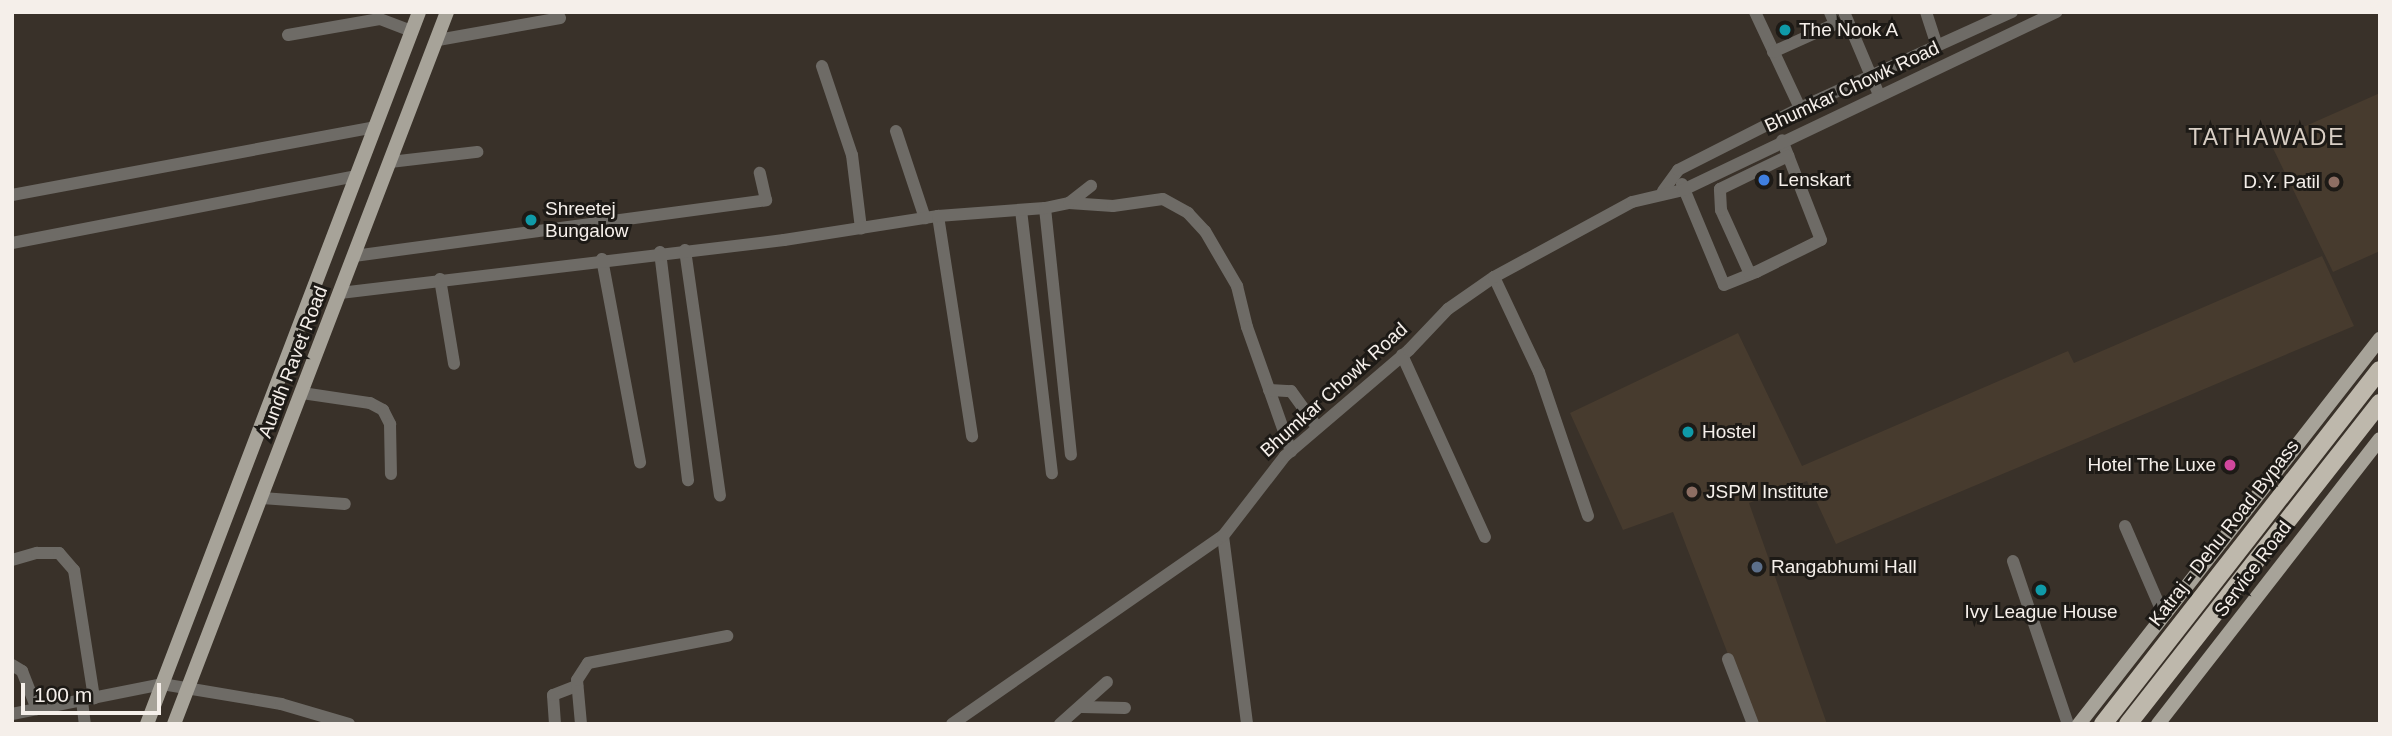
<!DOCTYPE html>
<html>
<head>
<meta charset="utf-8">
<style>
  body { margin:0 }
  #map { position:relative; width:2392px; height:736px; overflow:hidden; background:#393129; font-family:Helvetica,sans-serif }
  div>[style] { position:absolute }
  .built>* { inset:0; background:#473b2e }
  .minor>* { height:12px; margin:-6px; padding:0 6px; transform-origin:6px; border-radius:6px; background:#6e6b66 }
  .major>* { height:14px; margin:-7px; padding:0 7px; transform-origin:7px; border-radius:7px; background:#a7a399 }
  .highway>* { height:18px; margin:-9px; padding:0 9px; transform-origin:9px; border-radius:9px; background:#beb8ac }
  .dots>* { width:19px; height:19px; translate:-50% -50%; box-sizing:border-box; border:4px solid #1d1a16; border-radius:50% }
  span { translate:-50% -50%; white-space:nowrap; text-align:center; line-height:1.15; -webkit-text-stroke:6px #1d1a16; paint-order:stroke }
  .poi-label { font-size:19px; color:#f5efea }
  .left { translate:0 -50%; text-align:left }
  .right { translate:-100% -50%; text-align:right }
  .street-label { font-size:19px; color:#f5efea }
  .quarter-label { font-size:23px; color:#d8cec4; letter-spacing:2px }
  .frame { position:absolute; inset:0; border:14px solid #f5efea; pointer-events:none }
  .scale { position:absolute; left:21px; top:683px; width:140px; height:32px; box-sizing:border-box; border:4px solid #f5efea; border-top:0; padding-left:9px; font-size:21px; line-height:24px; white-space:nowrap; color:#f5efea; -webkit-text-stroke:5px #1d1a16; paint-order:stroke }
</style>
</head>
<body>
<div id="map">
  <div class="built">
    <i style="clip-path:polygon(2380px 93px,2380px 251px,2333px 272px,2270px 142px)"></i>
    <i style="clip-path:polygon(2322px 256px,2354px 326px,1836px 544px,1807px 481px,1749px 503px,1827px 724px,1755px 724px,1673px 512px,1623px 530px,1570px 413px,1738px 333px,1802px 466px,2068px 351px,2074px 363px)"></i>
  </div>
  <div class="minor">
    <i style="left:1755px;top:12px;width:106px;rotate:64.9deg"></i>
    <i style="left:1844px;top:12px;width:90px;rotate:67.1deg"></i>
    <i style="left:1926px;top:12px;width:36px;rotate:72deg"></i>
    <i style="left:288px;top:35px;width:93px;rotate:-9.9deg"></i>
    <i style="left:380px;top:19px;width:34px;rotate:21deg"></i>
    <i style="left:438px;top:40px;width:124px;rotate:-10.2deg"></i>
    <i style="left:1773px;top:52px;width:68px;rotate:-24.3deg"></i>
    <i style="left:1835px;top:24px;width:13px;rotate:-113deg"></i>
    <i style="left:822px;top:66px;width:94px;rotate:71.4deg"></i>
    <i style="left:852px;top:155px;width:74px;rotate:83deg"></i>
    <i style="left:896px;top:131px;width:92px;rotate:71.6deg"></i>
    <i style="left:390px;top:162px;width:88px;rotate:-6.6deg"></i>
    <i style="left:1682px;top:184px;width:109px;rotate:67.4deg"></i>
    <i style="left:1724px;top:285px;width:35px;rotate:-22deg"></i>
    <i style="left:1756px;top:272px;width:72px;rotate:-26.2deg"></i>
    <i style="left:1821px;top:240px;width:107px;rotate:-111.3deg"></i>
    <i style="left:1663px;top:191px;width:26px;rotate:-54deg"></i>
    <i style="left:1678px;top:170px;width:137px;rotate:-26.9deg"></i>
    <i style="left:1800px;top:108px;width:233px;rotate:-24.4deg"></i>
    <i style="left:12px;top:195px;width:369px;rotate:-10.6deg"></i>
    <i style="left:1069px;top:203px;width:44px;rotate:3.9deg"></i>
    <i style="left:1113px;top:206px;width:50px;rotate:-8deg"></i>
    <i style="left:1163px;top:199px;width:29px;rotate:29deg"></i>
    <i style="left:1188px;top:213px;width:25px;rotate:47deg"></i>
    <i style="left:1205px;top:231px;width:64px;rotate:59.8deg"></i>
    <i style="left:1237px;top:286px;width:42px;rotate:76.3deg"></i>
    <i style="left:1247px;top:327px;width:132px;rotate:70.5deg"></i>
    <i style="left:1045px;top:208px;width:248px;rotate:84deg"></i>
    <i style="left:1021px;top:210px;width:265px;rotate:83.3deg"></i>
    <i style="left:938px;top:216px;width:223px;rotate:81.2deg"></i>
    <i style="left:12px;top:243px;width:350px;rotate:-11deg"></i>
    <i style="left:685px;top:250px;width:248px;rotate:81.9deg"></i>
    <i style="left:660px;top:252px;width:230px;rotate:83deg"></i>
    <i style="left:354px;top:256px;width:416px;rotate:-7.7deg"></i>
    <i style="left:766px;top:200px;width:28px;rotate:-103deg"></i>
    <i style="left:602px;top:259px;width:207px;rotate:79.4deg"></i>
    <i style="left:1750px;top:274px;width:70px;rotate:-114.4deg"></i>
    <i style="left:1721px;top:210px;width:21px;rotate:-93deg"></i>
    <i style="left:1720px;top:189px;width:76px;rotate:-25.9deg"></i>
    <i style="left:1494px;top:277px;width:105px;rotate:64.7deg"></i>
    <i style="left:1539px;top:372px;width:152px;rotate:71.2deg"></i>
    <i style="left:440px;top:279px;width:86px;rotate:80.6deg"></i>
    <i style="left:340px;top:293px;width:447px;rotate:-6.8deg"></i>
    <i style="left:784px;top:240px;width:156px;rotate:-8.9deg"></i>
    <i style="left:938px;top:216px;width:107px;rotate:-4.3deg"></i>
    <i style="left:1045px;top:208px;width:25px;rotate:-12deg"></i>
    <i style="left:1069px;top:203px;width:28px;rotate:-38deg"></i>
    <i style="left:1402px;top:355px;width:200px;rotate:65.5deg"></i>
    <i style="left:1269px;top:390px;width:22px;rotate:3deg"></i>
    <i style="left:1291px;top:391px;width:44px;rotate:54.2deg"></i>
    <i style="left:302px;top:393px;width:69px;rotate:8.4deg"></i>
    <i style="left:370px;top:403px;width:15px;rotate:28deg"></i>
    <i style="left:383px;top:410px;width:16px;rotate:63deg"></i>
    <i style="left:390px;top:424px;width:50px;rotate:88.9deg"></i>
    <i style="left:262px;top:498px;width:83px;rotate:4.1deg"></i>
    <i style="left:2125px;top:526px;width:96px;rotate:66.6deg"></i>
    <i style="left:1223px;top:536px;width:190px;rotate:82.7deg"></i>
    <i style="left:12px;top:560px;width:26px;rotate:-16deg"></i>
    <i style="left:37px;top:553px;width:22px"></i>
    <i style="left:59px;top:553px;width:23px;rotate:49deg"></i>
    <i style="left:74px;top:570px;width:130px;rotate:81.1deg"></i>
    <i style="left:2013px;top:561px;width:172px;rotate:71.4deg"></i>
    <i style="left:1728px;top:659px;width:70px;rotate:69deg"></i>
    <i style="left:12px;top:665px;width:12px;rotate:31deg"></i>
    <i style="left:22px;top:671px;width:41px;rotate:68.5deg"></i>
    <i style="left:82px;top:701px;width:23px;rotate:83deg"></i>
    <i style="left:1082px;top:707px;width:43px;rotate:1.3deg"></i>
    <i style="left:12px;top:714px;width:153px;rotate:-11.3deg"></i>
    <i style="left:162px;top:684px;width:121px;rotate:9.5deg"></i>
    <i style="left:281px;top:704px;width:71px;rotate:16.4deg"></i>
    <i style="left:555px;top:724px;width:29px;rotate:-94deg"></i>
    <i style="left:553px;top:695px;width:26px;rotate:-21deg"></i>
    <i style="left:581px;top:724px;width:44px;rotate:-95.2deg"></i>
    <i style="left:577px;top:680px;width:20px;rotate:-57deg"></i>
    <i style="left:588px;top:663px;width:142px;rotate:-11deg"></i>
    <i style="left:952px;top:724px;width:330px;rotate:-34.8deg"></i>
    <i style="left:1223px;top:536px;width:101px;rotate:-52.2deg"></i>
    <i style="left:1285px;top:456px;width:163px;rotate:-40.5deg"></i>
    <i style="left:1409px;top:350px;width:57px;rotate:-46.4deg"></i>
    <i style="left:1448px;top:309px;width:56px;rotate:-34.8deg"></i>
    <i style="left:1494px;top:277px;width:157px;rotate:-28.5deg"></i>
    <i style="left:1632px;top:202px;width:52px;rotate:-13.2deg"></i>
    <i style="left:1683px;top:190px;width:414px;rotate:-25.5deg"></i>
    <i style="left:1060px;top:724px;width:63px;rotate:-41.8deg"></i>
  </div>
  <div class="major">
    <i style="left:147px;top:724px;width:762px;rotate:-69.09deg"></i>
    <i style="left:174px;top:724px;width:763px;rotate:-69.02deg"></i>
    <i style="left:2079px;top:724px;width:489px;rotate:-52deg"></i>
    <i style="left:2158px;top:724px;width:361px;rotate:-52.1deg"></i>
  </div>
  <div class="highway">
    <i style="left:2103px;top:724px;width:449px;rotate:-52deg"></i>
    <i style="left:2128px;top:724px;width:408px;rotate:-51.9deg"></i>
  </div>
  <div class="dots">
    <i style="left:1785px;top:30px;background:#0f9aa8"></i>
    <i style="left:1764px;top:180px;background:#3f7fe0"></i>
    <i style="left:2334px;top:182px;background:#8d6e63"></i>
    <i style="left:531px;top:220px;background:#0f9aa8"></i>
    <i style="left:1688px;top:432px;background:#0f9aa8"></i>
    <i style="left:2230px;top:465px;background:#d1479c"></i>
    <i style="left:1692px;top:492px;background:#8d6e63"></i>
    <i style="left:1757px;top:567px;background:#5c6f8a"></i>
    <i style="left:2041px;top:590px;background:#0f9aa8"></i>
  </div>
  <div class="poi-label">
    <span class="left" style="left:1799px;top:30px">The Nook A</span>
    <span class="left" style="left:1778px;top:180px">Lenskart</span>
    <span class="right" style="left:2320px;top:182px">D.Y. Patil</span>
    <span class="left" style="left:545px;top:220px">Shreetej<br>Bungalow</span>
    <span class="left" style="left:1702px;top:432px">Hostel</span>
    <span class="right" style="left:2216px;top:465px">Hotel The Luxe</span>
    <span class="left" style="left:1706px;top:492px">JSPM Institute</span>
    <span class="left" style="left:1771px;top:567px">Rangabhumi Hall</span>
    <span style="left:2041px;top:612px">Ivy League House</span>
  </div>
  <div class="street-label">
    <span style="left:1852px;top:87px;rotate:-25deg">Bhumkar Chowk Road</span>
    <span style="left:293px;top:362px;rotate:-69deg">Aundh Ravet Road</span>
    <span style="left:1334px;top:390px;rotate:-42deg">Bhumkar Chowk Road</span>
    <span style="left:2224px;top:533px;rotate:-52deg">Katraj - Dehu Road Bypass</span>
    <span style="left:2253px;top:569px;rotate:-53deg">Service Road</span>
  </div>
  <div class="quarter-label">
    <span style="left:2267px;top:137px">TATHAWADE</span>
  </div>
  <div class="frame"></div>
  <div class="scale">100 m</div>
</div>
</body>
</html>
